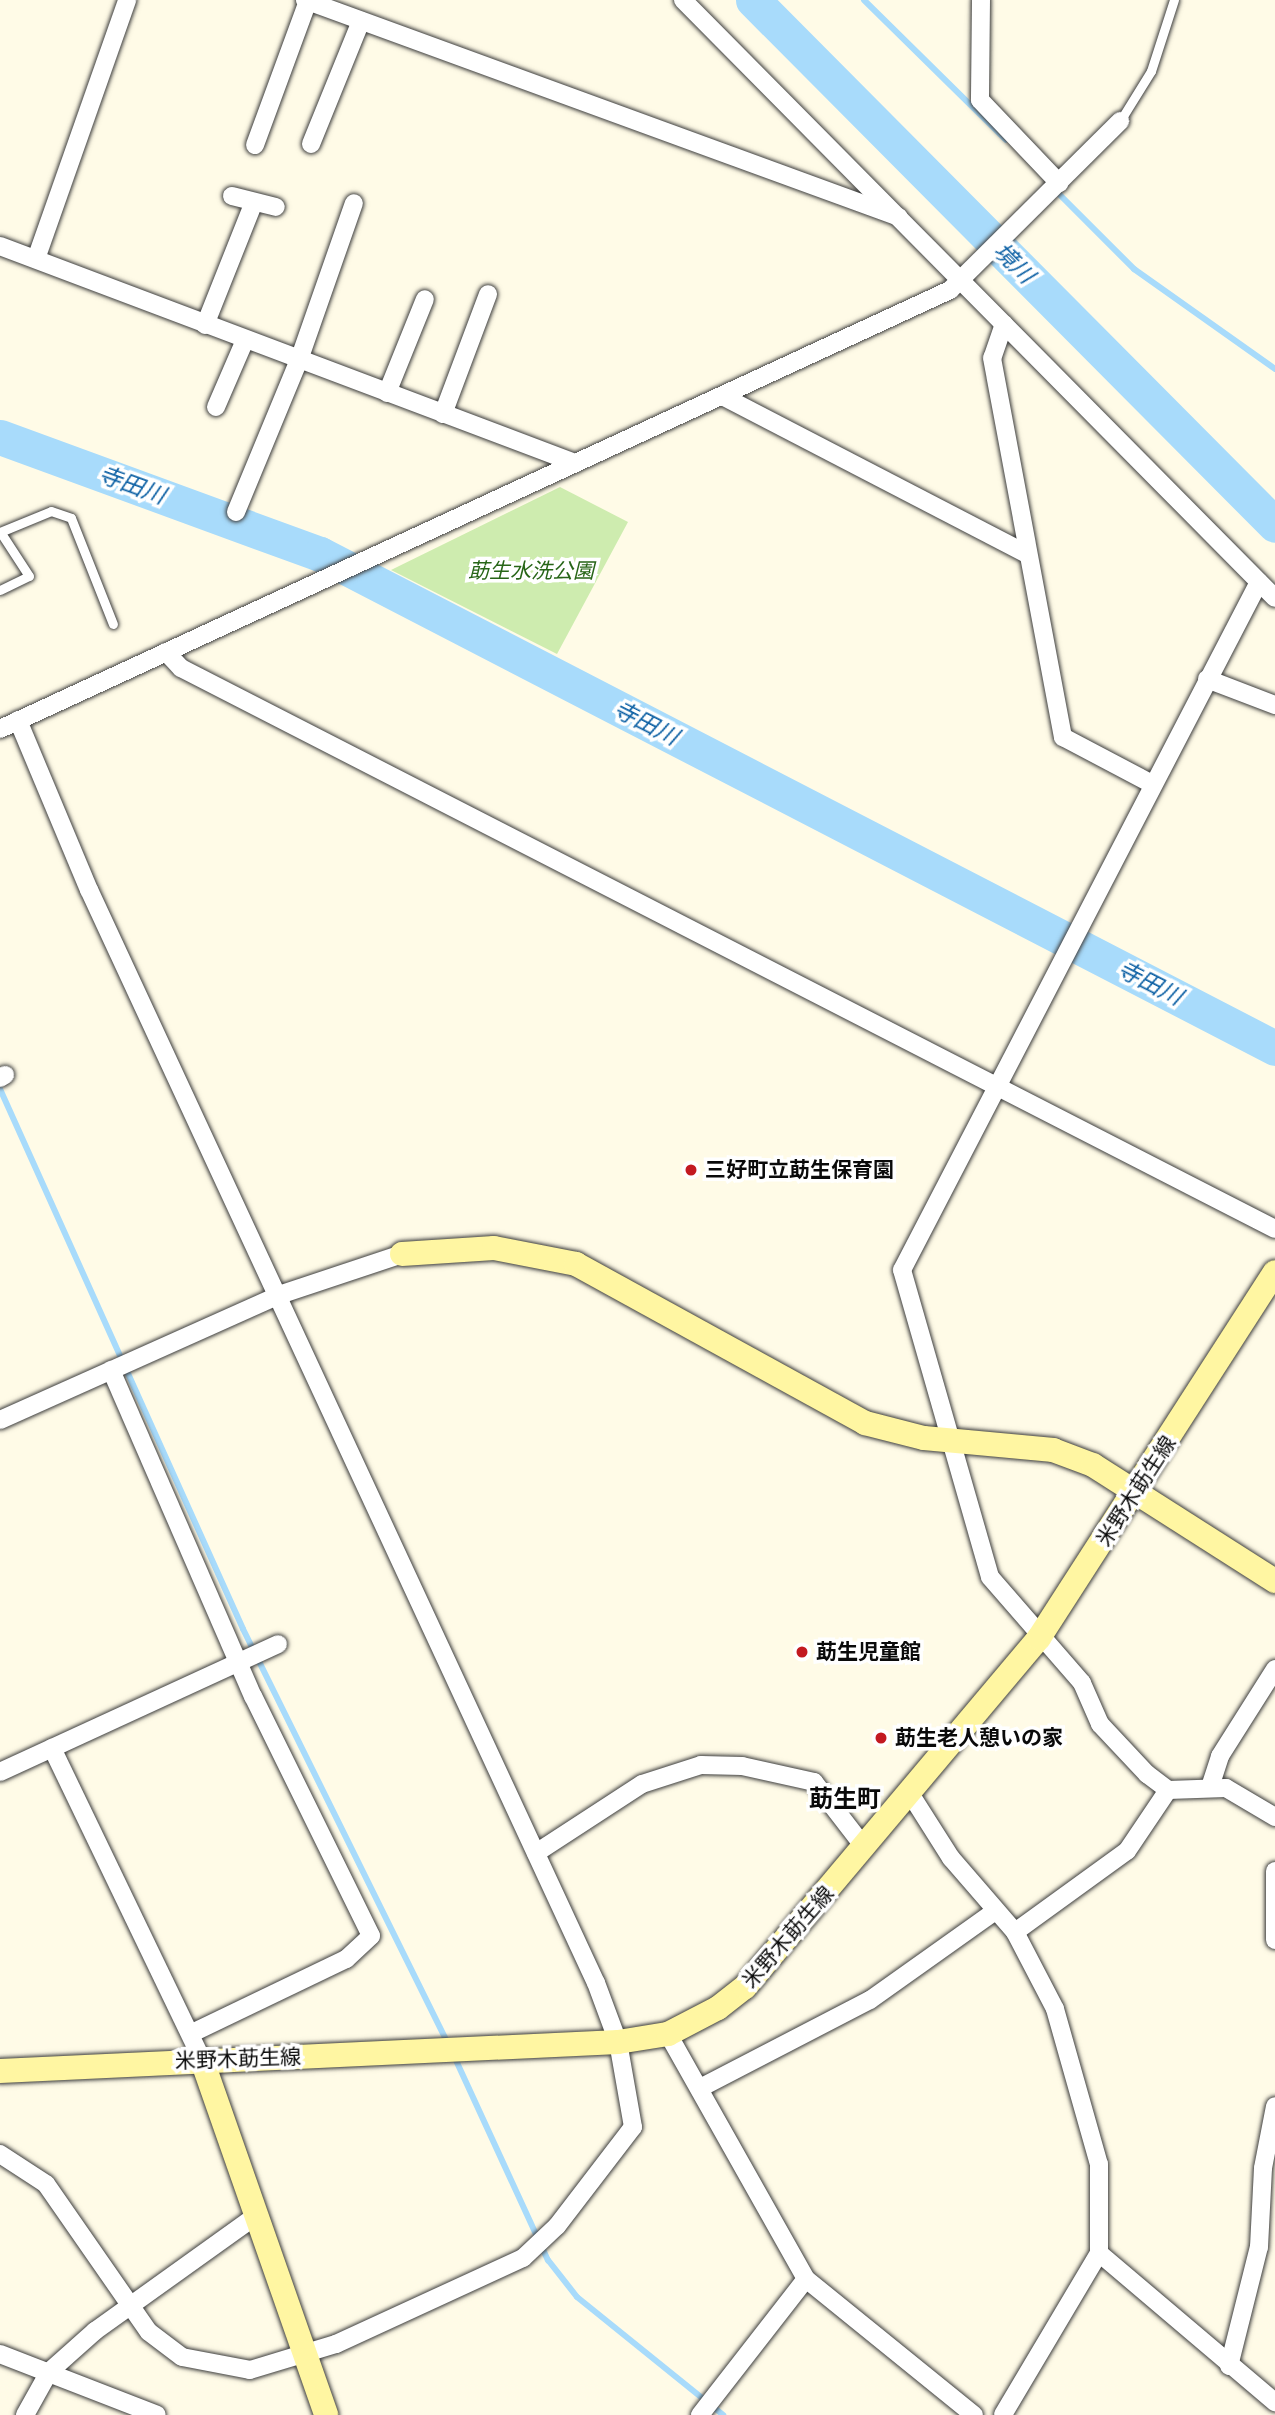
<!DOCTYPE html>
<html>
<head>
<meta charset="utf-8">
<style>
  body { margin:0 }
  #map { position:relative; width:1275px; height:2415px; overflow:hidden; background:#fffbe7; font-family:Merriweather,"Noto Sans JP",serif }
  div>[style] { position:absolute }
  .green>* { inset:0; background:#ceecaf }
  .stream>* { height:6px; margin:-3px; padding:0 3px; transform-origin:3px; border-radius:3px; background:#a8dbfb }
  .river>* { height:35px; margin:-17.5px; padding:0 17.5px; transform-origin:17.5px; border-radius:17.5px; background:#a8dbfb }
  .roads { filter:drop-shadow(0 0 2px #3d3d3d) drop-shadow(0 0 2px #3d3d3d) }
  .lane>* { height:9px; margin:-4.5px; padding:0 4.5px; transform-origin:4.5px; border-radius:4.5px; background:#fff }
  .street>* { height:18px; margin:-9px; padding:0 9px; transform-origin:9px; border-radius:9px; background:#fff }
  .secondary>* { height:24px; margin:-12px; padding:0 12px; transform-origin:12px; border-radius:12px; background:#fff6a2 }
  .dots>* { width:19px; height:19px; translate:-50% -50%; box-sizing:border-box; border:4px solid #fff; border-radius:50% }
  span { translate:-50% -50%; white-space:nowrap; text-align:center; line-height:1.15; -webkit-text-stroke:7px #fff; paint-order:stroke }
  .park-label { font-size:21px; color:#276517; font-style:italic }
  .poi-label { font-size:21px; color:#0a0a0a; font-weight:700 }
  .left { translate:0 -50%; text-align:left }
  .street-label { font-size:21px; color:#0a0a0a }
  .water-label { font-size:23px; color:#0c60a4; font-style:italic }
  .quarter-label { font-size:24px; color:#0a0a0a; font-weight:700 }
</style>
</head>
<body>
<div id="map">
  <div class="green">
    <i style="clip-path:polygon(560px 487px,628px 522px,557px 654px,391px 570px)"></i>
  </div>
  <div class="stream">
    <i style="left:864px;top:0;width:199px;rotate:44.6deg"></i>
    <i style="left:1055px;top:190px;width:112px;rotate:45deg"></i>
    <i style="left:1134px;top:269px;width:173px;rotate:35.3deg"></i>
    <i style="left:0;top:1089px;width:592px;rotate:65.77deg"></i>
    <i style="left:243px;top:1629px;width:462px;rotate:63.7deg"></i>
    <i style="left:454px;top:2056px;width:225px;rotate:65.3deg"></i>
    <i style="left:548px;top:2260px;width:47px;rotate:51.9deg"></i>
    <i style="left:577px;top:2297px;width:188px;rotate:38.9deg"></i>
  </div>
  <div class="river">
    <i style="left:753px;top:0;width:740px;rotate:45.16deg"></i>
    <i style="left:0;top:437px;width:341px;rotate:20.1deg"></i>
    <i style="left:320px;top:554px;width:1075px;rotate:27.35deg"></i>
  </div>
  <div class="roads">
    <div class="lane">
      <i style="left:1120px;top:121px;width:59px;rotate:-58.2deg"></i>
      <i style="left:1151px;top:71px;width:75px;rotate:-72.1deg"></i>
      <i style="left:0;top:532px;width:55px;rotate:-22.4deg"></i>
      <i style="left:51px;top:511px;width:21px;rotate:19deg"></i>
      <i style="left:71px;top:518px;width:114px;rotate:68.4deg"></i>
      <i style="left:0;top:590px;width:32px;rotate:-26deg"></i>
      <i style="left:29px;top:576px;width:51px;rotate:-123.1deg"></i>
    </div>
    <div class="street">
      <i style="left:305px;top:0;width:632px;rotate:20.07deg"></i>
      <i style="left:683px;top:0;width:841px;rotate:45.29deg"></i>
      <i style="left:981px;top:0;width:100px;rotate:90.6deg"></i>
      <i style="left:980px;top:100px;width:115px;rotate:46.4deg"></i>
      <i style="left:311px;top:144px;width:133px;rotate:-67.9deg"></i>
      <i style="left:255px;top:145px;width:153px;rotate:-69.8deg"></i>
      <i style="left:232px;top:196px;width:45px;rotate:14deg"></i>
      <i style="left:0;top:246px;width:615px;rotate:20.68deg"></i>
      <i style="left:36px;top:259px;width:275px;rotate:-70.6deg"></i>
      <i style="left:1004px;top:324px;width:36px;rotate:109deg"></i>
      <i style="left:992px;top:358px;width:386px;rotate:79.4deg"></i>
      <i style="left:1063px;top:737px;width:101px;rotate:27.8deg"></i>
      <i style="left:205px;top:325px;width:132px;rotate:-68.3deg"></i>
      <i style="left:387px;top:393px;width:101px;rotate:-68deg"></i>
      <i style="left:726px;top:398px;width:337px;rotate:27.4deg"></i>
      <i style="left:216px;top:407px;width:73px;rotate:-66.6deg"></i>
      <i style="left:443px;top:414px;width:128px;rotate:-69.4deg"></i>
      <i style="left:236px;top:512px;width:165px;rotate:-67.5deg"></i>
      <i style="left:299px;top:360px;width:166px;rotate:-70.7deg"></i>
      <i style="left:1259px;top:582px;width:775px;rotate:117.42deg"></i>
      <i style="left:902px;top:1270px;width:319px;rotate:74deg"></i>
      <i style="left:990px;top:1577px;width:140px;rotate:49deg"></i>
      <i style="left:1082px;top:1683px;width:45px;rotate:66.3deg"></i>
      <i style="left:1100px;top:1724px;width:69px;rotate:46.8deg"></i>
      <i style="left:1147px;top:1774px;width:26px;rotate:37deg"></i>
      <i style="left:1168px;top:1790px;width:58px;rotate:-2deg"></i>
      <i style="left:1226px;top:1788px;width:57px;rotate:30.6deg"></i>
      <i style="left:166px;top:652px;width:22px;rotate:47deg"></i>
      <i style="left:181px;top:668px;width:1229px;rotate:27.15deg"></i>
      <i style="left:1207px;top:679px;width:73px;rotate:20.9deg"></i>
      <i style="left:0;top:729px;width:1047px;rotate:-24.8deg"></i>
      <i style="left:950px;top:290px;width:240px;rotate:-44.8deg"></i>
      <i style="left:0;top:1078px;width:6px;rotate:-31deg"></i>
      <i style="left:111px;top:1370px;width:356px;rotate:66.5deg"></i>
      <i style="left:253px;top:1696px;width:267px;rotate:63.8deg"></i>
      <i style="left:371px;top:1936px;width:34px;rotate:137deg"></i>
      <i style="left:346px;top:1959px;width:169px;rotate:154.3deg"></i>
      <i style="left:0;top:1420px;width:306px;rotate:-24.1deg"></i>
      <i style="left:279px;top:1295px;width:130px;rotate:-18.4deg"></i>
      <i style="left:52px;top:1748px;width:346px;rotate:64.3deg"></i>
      <i style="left:0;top:1772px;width:306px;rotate:-24.7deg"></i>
      <i style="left:1211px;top:1784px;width:29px;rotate:-72deg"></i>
      <i style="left:1220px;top:1756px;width:103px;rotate:-57.7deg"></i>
      <i style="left:911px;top:1795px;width:75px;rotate:57.6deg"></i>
      <i style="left:951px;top:1858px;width:98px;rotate:49.1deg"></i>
      <i style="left:1015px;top:1932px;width:87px;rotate:62.5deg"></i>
      <i style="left:1055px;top:2009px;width:161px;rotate:74.2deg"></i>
      <i style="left:1099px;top:2164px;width:89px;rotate:90deg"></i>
      <i style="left:1099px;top:2253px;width:188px;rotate:120.7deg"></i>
      <i style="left:536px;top:1853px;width:126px;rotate:-33.1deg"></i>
      <i style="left:642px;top:1784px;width:62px;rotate:-17.9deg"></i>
      <i style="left:701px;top:1765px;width:41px;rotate:1.4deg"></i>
      <i style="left:742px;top:1766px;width:74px;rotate:12.5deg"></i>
      <i style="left:814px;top:1782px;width:83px;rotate:52.3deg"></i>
      <i style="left:1275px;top:1871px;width:69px;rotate:90deg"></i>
      <i style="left:1015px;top:1932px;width:138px;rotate:-35.9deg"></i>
      <i style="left:1127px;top:1851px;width:73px;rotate:-56.1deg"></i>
      <i style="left:668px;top:2034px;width:281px;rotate:60.6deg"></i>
      <i style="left:806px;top:2279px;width:216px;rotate:39deg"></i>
      <i style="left:702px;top:2087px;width:189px;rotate:-27.4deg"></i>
      <i style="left:870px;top:2000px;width:152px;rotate:-35.4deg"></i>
      <i style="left:0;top:2154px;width:55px;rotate:33.1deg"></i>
      <i style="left:46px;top:2184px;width:180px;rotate:55.2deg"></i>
      <i style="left:149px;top:2332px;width:41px;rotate:37.1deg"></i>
      <i style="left:182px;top:2357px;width:69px;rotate:10.8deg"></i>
      <i style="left:250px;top:2370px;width:90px;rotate:-16.8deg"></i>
      <i style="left:336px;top:2344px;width:206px;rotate:-24.7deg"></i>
      <i style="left:523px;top:2258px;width:47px;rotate:-43.3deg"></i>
      <i style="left:557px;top:2226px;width:125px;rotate:-52.5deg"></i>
      <i style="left:633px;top:2127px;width:86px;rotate:-100deg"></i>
      <i style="left:618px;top:2042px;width:63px;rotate:-110.4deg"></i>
      <i style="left:596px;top:1983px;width:1205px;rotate:-114.88deg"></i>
      <i style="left:89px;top:890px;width:184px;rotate:-112.7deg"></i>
      <i style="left:1099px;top:2253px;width:231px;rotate:40.3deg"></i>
      <i style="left:0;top:2354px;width:168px;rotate:21.2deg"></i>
      <i style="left:1229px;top:2366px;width:123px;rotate:-75.9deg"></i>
      <i style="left:1259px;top:2247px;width:79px;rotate:-87.1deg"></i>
      <i style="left:1263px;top:2168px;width:63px;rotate:-79deg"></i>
      <i style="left:25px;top:2415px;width:49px;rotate:-60.8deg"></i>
      <i style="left:49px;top:2372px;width:62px;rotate:-41.7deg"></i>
      <i style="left:95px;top:2331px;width:196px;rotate:-35.6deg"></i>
      <i style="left:700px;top:2415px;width:172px;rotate:-52.1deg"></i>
    </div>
    <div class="secondary">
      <i style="left:402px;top:1254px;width:92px;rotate:-3.7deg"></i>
      <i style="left:494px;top:1248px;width:84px;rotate:11deg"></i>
      <i style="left:576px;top:1264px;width:330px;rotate:28.8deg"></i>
      <i style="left:865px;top:1423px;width:61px;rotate:14.3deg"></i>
      <i style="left:924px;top:1438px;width:130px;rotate:5.3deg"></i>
      <i style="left:1053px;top:1450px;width:43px;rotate:20.6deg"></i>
      <i style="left:1093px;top:1465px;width:216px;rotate:32.5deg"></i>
      <i style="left:202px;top:2060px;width:376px;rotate:70.7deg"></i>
      <i style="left:0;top:2071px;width:619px;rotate:-2.69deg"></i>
      <i style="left:618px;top:2042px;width:51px;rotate:-9.1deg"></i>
      <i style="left:668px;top:2034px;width:56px;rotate:-27.5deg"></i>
      <i style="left:718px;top:2008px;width:34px;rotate:-38deg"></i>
      <i style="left:745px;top:1987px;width:456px;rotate:-49.9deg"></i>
      <i style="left:1039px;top:1638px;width:435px;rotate:-57.2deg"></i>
    </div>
  </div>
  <div class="dots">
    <i style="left:691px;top:1170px;background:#c31920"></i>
    <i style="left:802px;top:1652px;background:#c31920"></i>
    <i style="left:881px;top:1738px;background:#c31920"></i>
  </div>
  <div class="park-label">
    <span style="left:531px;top:571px">莇生水洗公園</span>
  </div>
  <div class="poi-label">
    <span class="left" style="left:705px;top:1170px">三好町立莇生保育園</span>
    <span class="left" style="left:816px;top:1652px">莇生児童館</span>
    <span class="left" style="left:895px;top:1738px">莇生老人憩いの家</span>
  </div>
  <div class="street-label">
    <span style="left:1136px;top:1491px;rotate:-57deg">米野木莇生線</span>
    <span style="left:788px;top:1937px;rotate:-49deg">米野木莇生線</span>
    <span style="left:238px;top:2059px;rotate:-2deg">米野木莇生線</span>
  </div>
  <div class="water-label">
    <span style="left:1014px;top:263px;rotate:45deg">境川</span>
    <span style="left:132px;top:485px;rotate:20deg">寺田川</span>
    <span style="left:646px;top:723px;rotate:27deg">寺田川</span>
    <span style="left:1150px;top:983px;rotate:27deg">寺田川</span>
  </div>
  <div class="quarter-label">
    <span style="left:845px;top:1799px">莇生町</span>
  </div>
</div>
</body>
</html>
